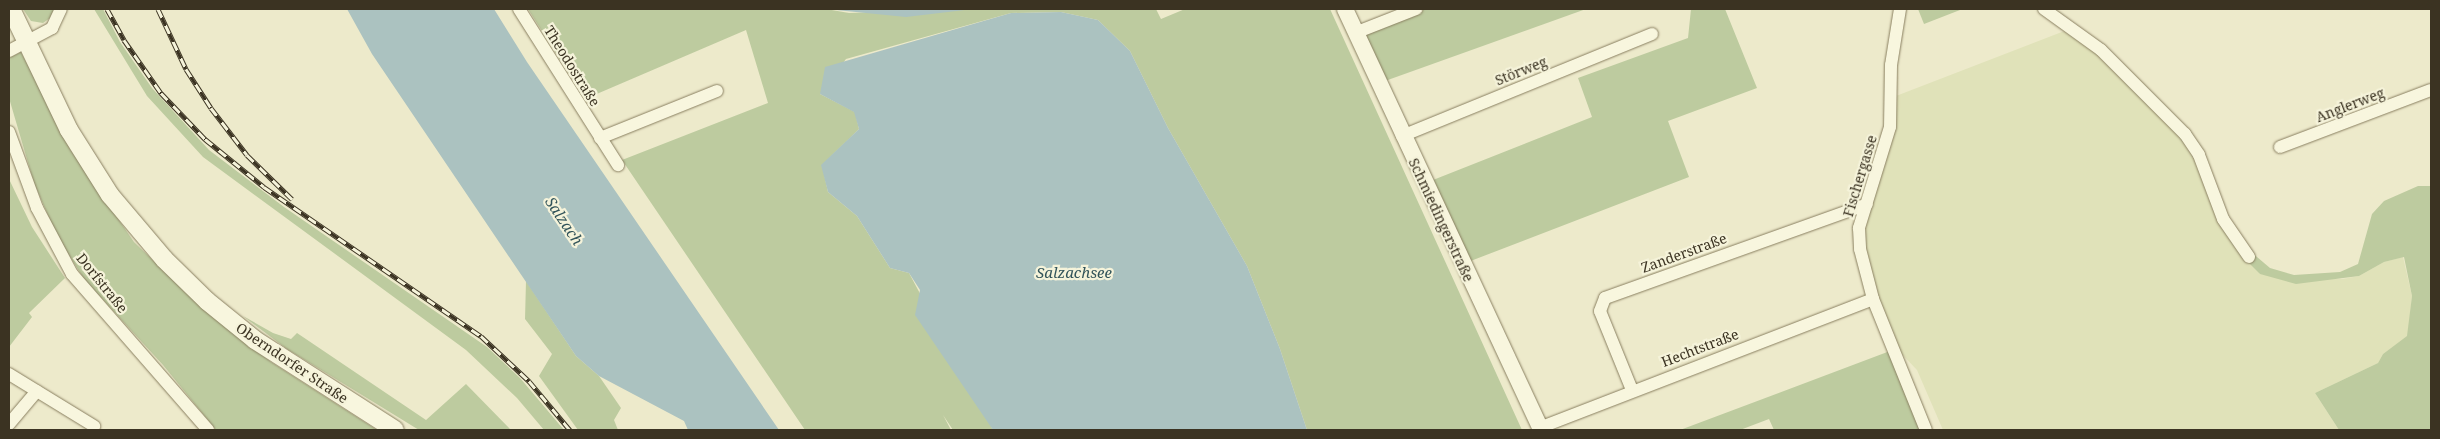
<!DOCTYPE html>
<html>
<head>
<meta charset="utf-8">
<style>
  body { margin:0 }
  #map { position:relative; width:2440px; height:439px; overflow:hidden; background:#edeacb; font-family:"Noto Serif",serif }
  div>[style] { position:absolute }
  .farmland>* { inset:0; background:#e0e2b9 }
  .green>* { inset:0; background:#bdcb9f }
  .water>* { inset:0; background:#abc2c0 }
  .roads { filter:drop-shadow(0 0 1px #897f60) drop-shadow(0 0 1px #897f60) }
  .minor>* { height:12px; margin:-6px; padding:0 6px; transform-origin:6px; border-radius:6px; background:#f8f6de }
  .tertiary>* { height:16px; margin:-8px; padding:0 8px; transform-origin:8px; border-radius:8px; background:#f8f6de }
  .secondary>* { height:18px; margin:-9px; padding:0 9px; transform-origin:9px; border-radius:9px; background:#f8f6de }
  .rail>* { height:5px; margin-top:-2.5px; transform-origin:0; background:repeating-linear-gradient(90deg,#f5f3da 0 9px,#3b3322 0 18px); box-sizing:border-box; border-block:1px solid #3b3322 }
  span { translate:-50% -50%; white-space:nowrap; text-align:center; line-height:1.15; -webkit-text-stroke:4.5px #f5f3da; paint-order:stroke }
  .street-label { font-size:14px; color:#3b3322 }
  .water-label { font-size:15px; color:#32545a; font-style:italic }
  .frame { position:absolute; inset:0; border:10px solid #3b3322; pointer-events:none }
</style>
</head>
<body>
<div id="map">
  <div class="farmland">
    <i style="clip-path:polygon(2067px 30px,2095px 49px,2179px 132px,2260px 274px,2342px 279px,2359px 276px,2384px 262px,2403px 257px,2412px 296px,2408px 336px,2383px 354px,2378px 363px,2315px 393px,2339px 430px,1943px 430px,1917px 370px,1898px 350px,1873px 285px,1863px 236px,1896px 96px)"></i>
  </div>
  <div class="green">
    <i style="clip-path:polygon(23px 9px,54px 9px,50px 18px,43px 23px,31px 21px)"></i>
    <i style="clip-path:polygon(94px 9px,103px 9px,120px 42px,152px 88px,209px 150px,284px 207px,487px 347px,520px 378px,564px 430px,544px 430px,517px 398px,466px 350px,203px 157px,147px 96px)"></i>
    <i style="clip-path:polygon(528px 9px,826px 9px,849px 13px,973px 9px,1156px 9px,1161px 19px,1185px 9px,1330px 9px,1522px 430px,1307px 430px,1280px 349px,1247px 266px,1168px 128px,1130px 51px,1098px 20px,1061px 12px,1011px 13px,846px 59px,820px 94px,855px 112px,859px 129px,822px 165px,828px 192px,857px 216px,890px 268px,909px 273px,993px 430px,953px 430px,943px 415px,951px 430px,805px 430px,622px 160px,768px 103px,746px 30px,585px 99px)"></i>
    <i style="clip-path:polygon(1422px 9px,1586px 9px,1385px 81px,1364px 32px)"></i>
    <i style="clip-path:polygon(1691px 9px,1725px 9px,1757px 88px,1668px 121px,1689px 177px,1468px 262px,1433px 180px,1592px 117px,1578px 78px,1688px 38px)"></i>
    <i style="clip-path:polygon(1918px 9px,1959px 9px,1960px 10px,1924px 24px)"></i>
    <i style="clip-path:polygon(21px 52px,70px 149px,134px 242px,201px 307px,271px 362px,377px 430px,216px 430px,163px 365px,84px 279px,57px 236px,34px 183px,9px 98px,9px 58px)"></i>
    <i style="clip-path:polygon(9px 179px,32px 227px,65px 278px,29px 313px,32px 317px,9px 347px)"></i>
    <i style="clip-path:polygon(2418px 186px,2431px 186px,2431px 430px,2339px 430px,2315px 393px,2378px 363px,2383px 354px,2407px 336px,2412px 296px,2404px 257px,2384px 262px,2359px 276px,2296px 284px,2260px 274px,2244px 258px,2244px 246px,2270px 268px,2294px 275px,2340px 272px,2358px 264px,2372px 214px,2384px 201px)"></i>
    <i style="clip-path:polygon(526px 281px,576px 356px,599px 376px,621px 408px,614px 420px,618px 430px,578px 430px,539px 376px,552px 354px,525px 319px)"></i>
    <i style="clip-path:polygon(243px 316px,273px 333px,291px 339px,297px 333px,426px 420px,466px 384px,511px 430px,419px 430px,287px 349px)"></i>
    <i style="clip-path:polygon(1890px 351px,1923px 430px,1774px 430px,1769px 419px,1740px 430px,1680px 430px)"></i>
  </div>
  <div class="water">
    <i style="clip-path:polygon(347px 9px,494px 9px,527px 62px,779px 430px,688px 430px,684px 421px,599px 376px,576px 356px,372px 54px)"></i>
    <i style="clip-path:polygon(826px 9px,973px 9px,906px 17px)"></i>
    <i style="clip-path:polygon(1061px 12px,1098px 20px,1130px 51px,1168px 128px,1247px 266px,1280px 349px,1307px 430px,993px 430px,915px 315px,920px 290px,909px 273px,890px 268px,857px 216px,828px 192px,821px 165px,859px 129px,854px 112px,820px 94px,825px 67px,1011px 13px)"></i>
  </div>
  <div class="roads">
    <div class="minor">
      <i style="left:519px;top:9px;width:185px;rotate:57.6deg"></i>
      <i style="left:1900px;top:9px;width:57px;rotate:99.1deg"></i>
      <i style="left:1891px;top:65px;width:62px;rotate:90.9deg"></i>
      <i style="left:1890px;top:127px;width:106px;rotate:107.1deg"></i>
      <i style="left:1859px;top:228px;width:21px;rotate:87deg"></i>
      <i style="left:1860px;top:249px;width:52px;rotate:75.4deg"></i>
      <i style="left:1873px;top:299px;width:141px;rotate:68deg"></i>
      <i style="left:2044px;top:9px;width:70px;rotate:35.7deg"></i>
      <i style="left:2101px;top:50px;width:119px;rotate:45deg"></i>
      <i style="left:2185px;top:134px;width:25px;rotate:56deg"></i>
      <i style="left:2199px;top:155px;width:68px;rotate:69.4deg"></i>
      <i style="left:2223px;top:219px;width:46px;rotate:55.6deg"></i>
      <i style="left:1355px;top:33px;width:66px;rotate:-21.5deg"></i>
      <i style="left:9px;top:51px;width:49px;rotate:-28.1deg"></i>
      <i style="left:52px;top:28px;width:21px;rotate:-65deg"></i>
      <i style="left:9px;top:132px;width:81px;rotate:69.8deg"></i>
      <i style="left:37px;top:208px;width:75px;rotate:62.1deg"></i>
      <i style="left:72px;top:274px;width:207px;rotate:48.9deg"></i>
      <i style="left:1402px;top:136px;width:270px;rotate:-22.2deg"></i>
      <i style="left:600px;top:138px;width:126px;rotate:-21.9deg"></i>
      <i style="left:2280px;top:147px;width:161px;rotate:-20.7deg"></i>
      <i style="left:9px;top:374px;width:100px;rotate:31.5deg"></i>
      <i style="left:1632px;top:390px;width:85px;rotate:-112.1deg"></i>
      <i style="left:1600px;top:311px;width:14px;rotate:-69deg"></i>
      <i style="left:1605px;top:298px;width:278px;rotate:-19.7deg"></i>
      <i style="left:9px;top:424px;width:43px;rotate:-49.7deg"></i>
      <i style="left:1539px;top:428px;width:358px;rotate:-21.1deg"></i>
    </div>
    <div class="tertiary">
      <i style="left:1345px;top:9px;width:464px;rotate:65deg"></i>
    </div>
    <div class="secondary">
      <i style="left:11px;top:9px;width:134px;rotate:64.4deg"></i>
      <i style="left:69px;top:130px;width:77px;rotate:57.8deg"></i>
      <i style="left:110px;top:195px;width:84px;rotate:49.8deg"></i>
      <i style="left:164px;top:259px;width:60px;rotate:44.3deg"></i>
      <i style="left:207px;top:301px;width:62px;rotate:39.1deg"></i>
      <i style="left:255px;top:340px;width:166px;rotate:32.7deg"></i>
    </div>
  </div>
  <div class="rail">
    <i style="left:107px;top:9px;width:35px;rotate:61deg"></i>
    <i style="left:124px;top:40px;width:65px;rotate:55.1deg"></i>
    <i style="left:161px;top:93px;width:64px;rotate:46.3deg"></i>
    <i style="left:205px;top:139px;width:76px;rotate:39.1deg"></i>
    <i style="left:264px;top:187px;width:263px;rotate:34.5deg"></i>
    <i style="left:481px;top:336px;width:66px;rotate:43.2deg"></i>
    <i style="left:529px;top:381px;width:64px;rotate:50.1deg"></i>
    <i style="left:158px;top:9px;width:66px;rotate:65deg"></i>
    <i style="left:186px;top:69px;width:46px;rotate:57.3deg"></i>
    <i style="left:211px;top:108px;width:59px;rotate:52.5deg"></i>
    <i style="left:247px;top:155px;width:63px;rotate:44.4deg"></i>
  </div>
  <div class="street-label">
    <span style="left:572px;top:66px;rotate:58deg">Theodostraße</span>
    <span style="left:1521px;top:71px;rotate:-22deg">Störweg</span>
    <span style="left:2350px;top:105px;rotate:-21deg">Anglerweg</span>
    <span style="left:1860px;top:176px;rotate:-73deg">Fischergasse</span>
    <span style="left:1441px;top:220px;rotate:65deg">Schmiedingerstraße</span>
    <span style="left:1684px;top:253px;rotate:-20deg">Zanderstraße</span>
    <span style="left:102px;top:283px;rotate:51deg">Dorfstraße</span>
    <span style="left:1700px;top:348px;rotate:-21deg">Hechtstraße</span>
    <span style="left:292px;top:363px;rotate:34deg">Oberndorfer Straße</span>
  </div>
  <div class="water-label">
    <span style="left:564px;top:221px;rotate:56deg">Salzach</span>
    <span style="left:1074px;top:273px">Salzachsee</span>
  </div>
  <div class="frame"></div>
</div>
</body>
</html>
